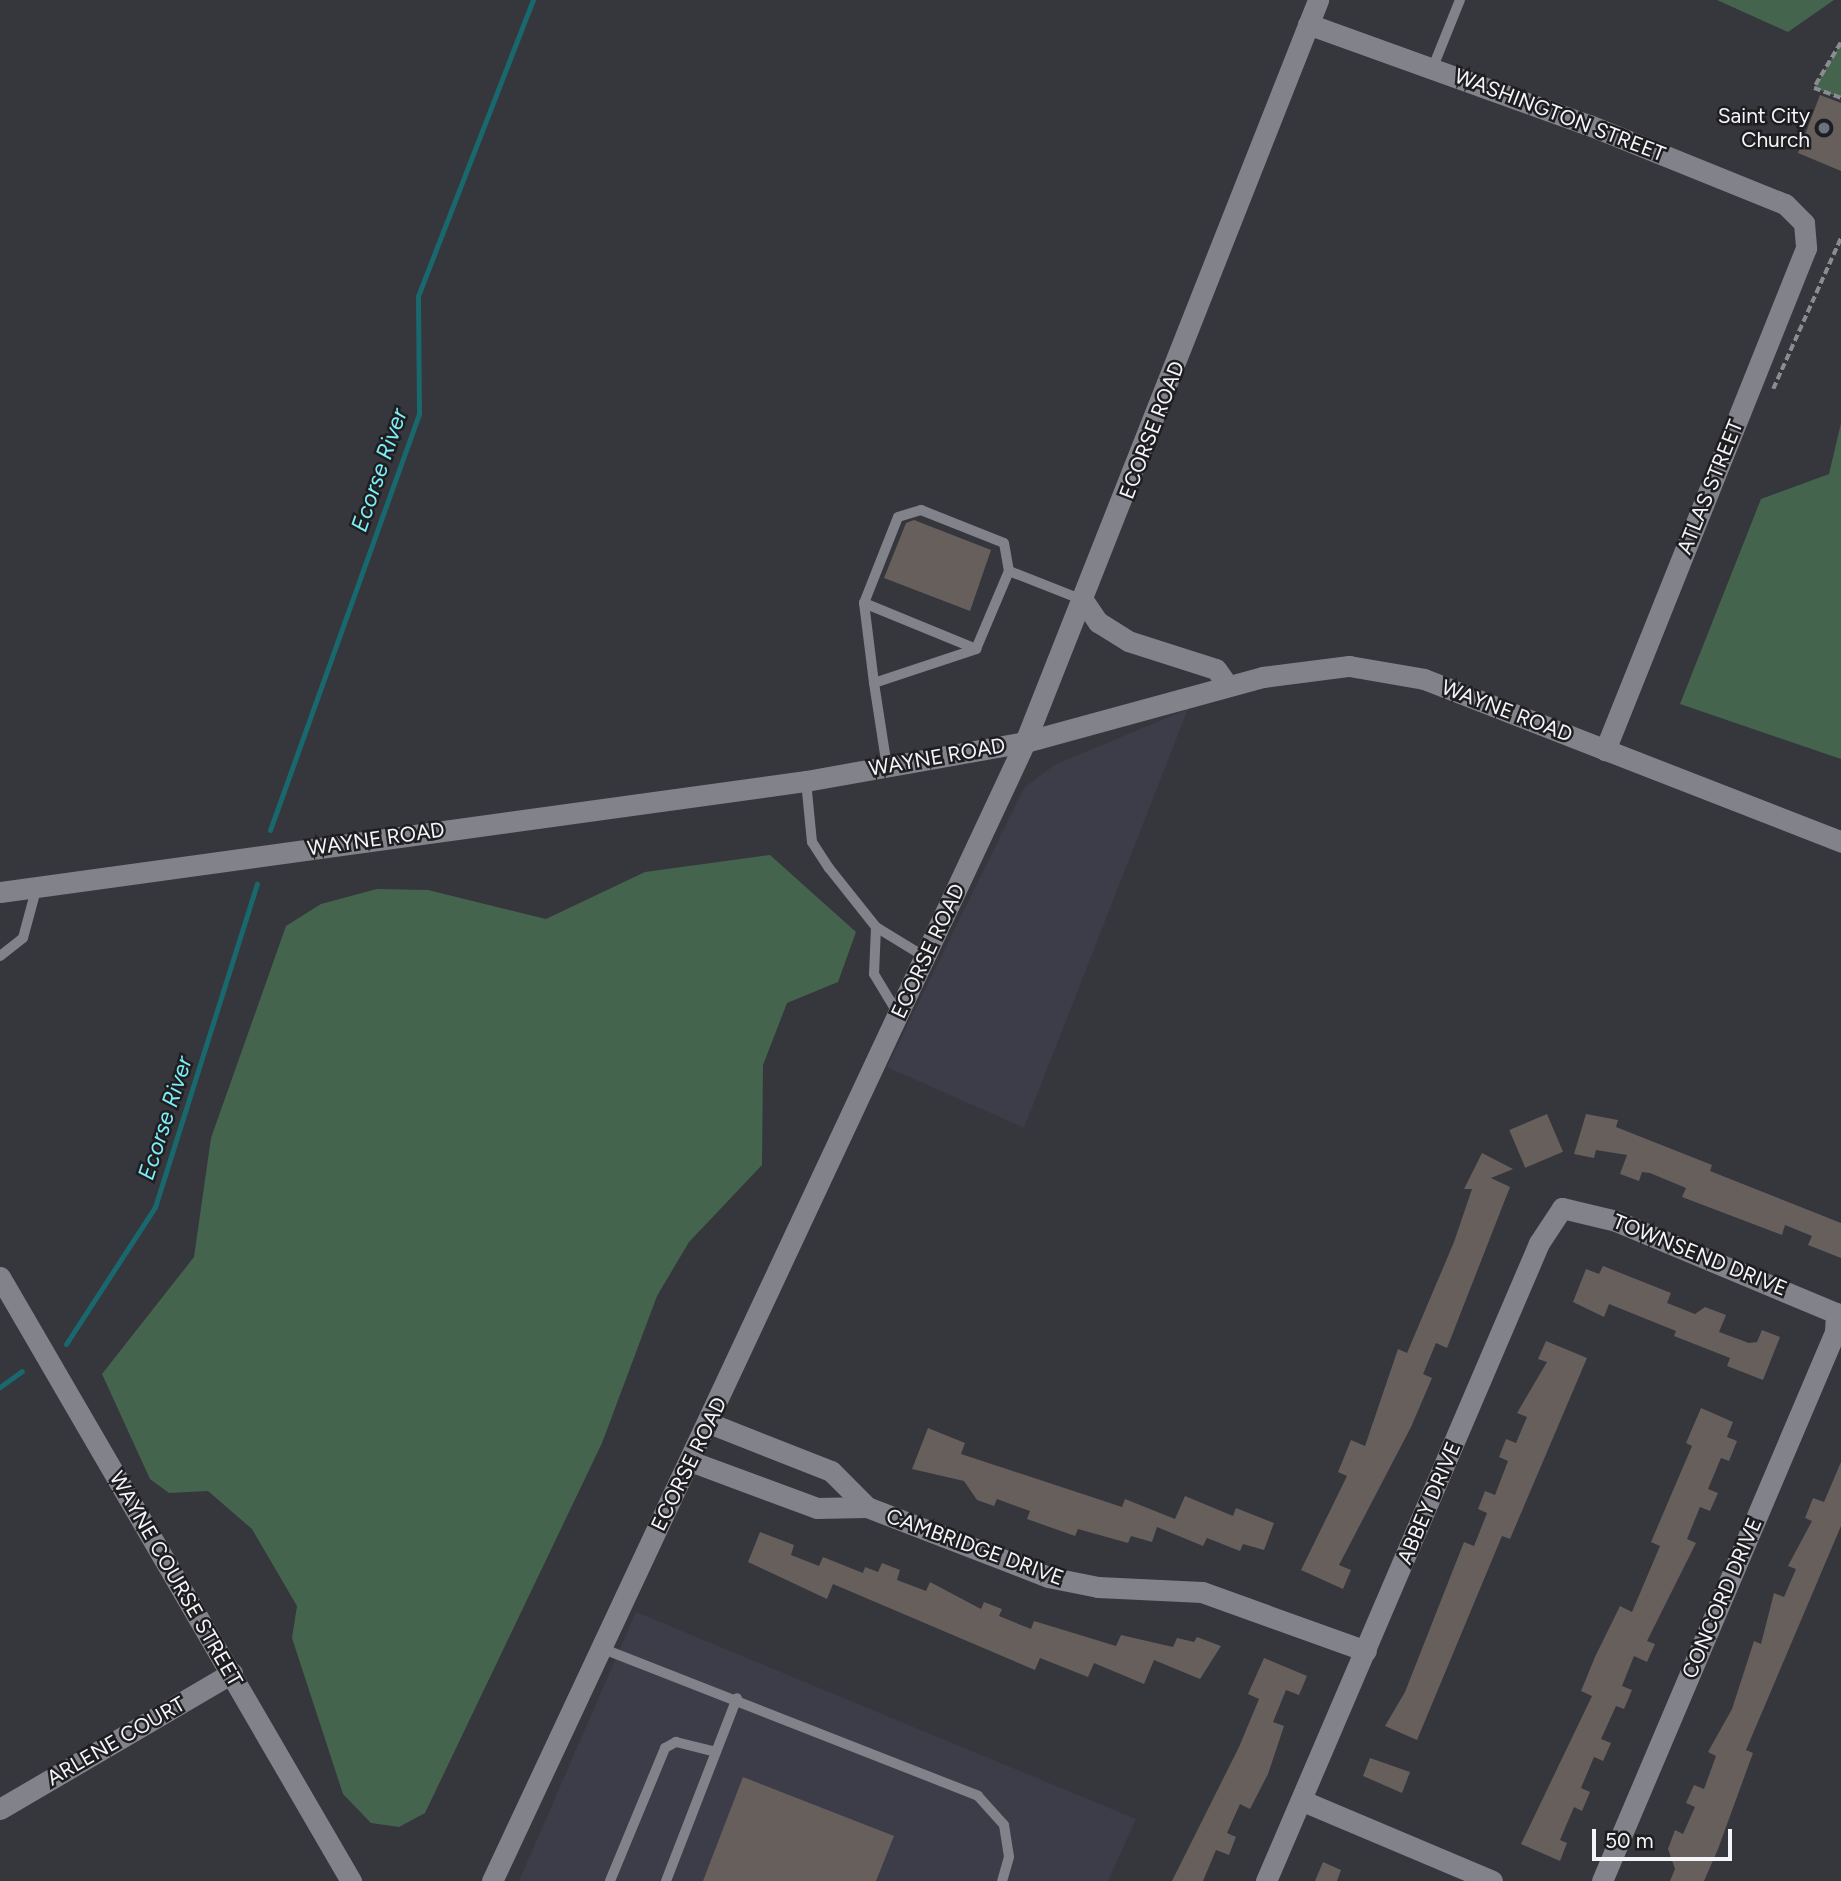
<!DOCTYPE html>
<html>
<head>
<meta charset="utf-8">
<style>
  body { margin:0 }
  #map { position:relative; width:1841px; height:1881px; overflow:hidden; background:#36363d; font-family:Figtree,sans-serif }
  div>[style] { position:absolute }
  .built>* { inset:0; background:#3d3d4a }
  .green>* { inset:0; background:#45644e }
  .stream>* { height:5px; margin:-2.5px; padding:0 2.5px; transform-origin:2.5px; border-radius:2.5px; background:#18686d }
  .building>* { inset:0; background:#675f5b; transform-origin:0 0 }
  .path>* { height:3.5px; margin-top:-1.75px; transform-origin:0; background:repeating-linear-gradient(90deg,#8b8b91 0 7px,transparent 0 10.5px) }
  .lane>* { height:10px; margin:-5px; padding:0 5px; transform-origin:5px; border-radius:5px; background:#82828b }
  .street>* { height:21px; margin:-10.5px; padding:0 10.5px; transform-origin:10.5px; border-radius:10.5px; background:#82828b }
  .secondary>* { height:21px; margin:-10.5px; padding:0 10.5px; transform-origin:10.5px; border-radius:10.5px; background:#82828b }
  .dots>* { width:19px; height:19px; translate:-50% -50%; box-sizing:border-box; border:4px solid #1e1e21; border-radius:50% }
  span { translate:-50% -50%; white-space:nowrap; text-align:center; line-height:1.15; -webkit-text-stroke:5px #1e1e21; paint-order:stroke }
  .street-label { font-size:21px; color:#f4f4f9 }
  .poi-label { font-size:21px; color:#f4f4f9 }
  .right { translate:-100% -50%; text-align:right }
  .water-label { font-size:23px; color:#7dedf6; font-style:italic }
  .scale { position:absolute; left:1592px; top:1829px; width:140px; height:32px; box-sizing:border-box; border:4px solid #f4f4f9; border-top:0; padding-left:9px; font-size:21px; line-height:24px; white-space:nowrap; color:#f4f4f9; -webkit-text-stroke:5px #1e1e21; paint-order:stroke }
</style>
</head>
<body>
<div id="map">
  <div class="built">
    <i style="clip-path:polygon(1188px 709px,1024px 1128px,887px 1067px,1024px 788px,1054px 765px)"></i>
    <i style="clip-path:polygon(636px 1612px,1136px 1819px,1108px 1881px,519px 1881px)"></i>
  </div>
  <div class="green">
    <i style="clip-path:polygon(1717px 0,1834px 0,1788px 32px)"></i>
    <i style="clip-path:polygon(1841px 43px,1841px 98px,1814px 88px)"></i>
    <i style="clip-path:polygon(1841px 423px,1841px 759px,1680px 704px,1761px 499px,1829px 474px)"></i>
    <i style="clip-path:polygon(770px 855px,856px 932px,838px 982px,787px 1003px,763px 1065px,762px 1165px,689px 1242px,657px 1296px,602px 1443px,425px 1813px,399px 1827px,371px 1823px,343px 1794px,292px 1638px,297px 1606px,252px 1529px,208px 1491px,169px 1493px,150px 1479px,102px 1374px,194px 1257px,211px 1138px,286px 926px,321px 904px,377px 889px,428px 890px,546px 919px,645px 872px)"></i>
  </div>
  <div class="stream">
    <i style="left:270px;top:830px;width:442px;rotate:-70.3deg"></i>
    <i style="left:419px;top:414px;width:118px;rotate:-90.5deg"></i>
    <i style="left:418px;top:296px;width:318px;rotate:-68.8deg"></i>
    <i style="left:66px;top:1344px;width:163px;rotate:-57deg"></i>
    <i style="left:155px;top:1207px;width:339px;rotate:-72.5deg"></i>
    <i style="left:0;top:1387px;width:27px;rotate:-36deg"></i>
  </div>
  <div class="building">
    <i style="clip-path:polygon(1820px 95px,1841px 103px,1841px 171px,1798px 153px)"></i>
    <i style="clip-path:polygon(914px 520px,991px 550px,970px 611px,884px 578px,906px 523px)"></i>
    <i style="left:1547px;top:1114px;width:41px;height:41px;rotate:67deg"></i>
    <i style="clip-path:polygon(1586px 1114px,1618px 1120px,1616px 1127px,1712px 1165px,1710px 1171px,1841px 1223px,1841px 1258px,1808px 1245px,1812px 1236px,1785px 1225px,1782px 1235px,1682px 1197px,1686px 1188px,1650px 1173px,1642px 1172px,1639px 1181px,1620px 1174px,1627px 1155px,1596px 1150px,1594px 1158px,1574px 1154px)"></i>
    <i style="clip-path:polygon(1482px 1153px,1513px 1169px,1491px 1178px,1510px 1187px,1447px 1348px,1436px 1343px,1423px 1374px,1432px 1378px,1411px 1427px,1339px 1565px,1351px 1570px,1343px 1589px,1301px 1570px,1347px 1476px,1338px 1472px,1351px 1440px,1365px 1446px,1398px 1349px,1407px 1353px,1454px 1242px,1472px 1189px,1464px 1189px)"></i>
    <i style="clip-path:polygon(1603px 1266px,1671px 1293px,1667px 1303px,1695px 1314px,1705px 1307px,1726px 1315px,1719px 1332px,1749px 1343px,1757px 1342px,1762px 1330px,1780px 1337px,1763px 1380px,1727px 1366px,1730px 1358px,1674px 1336px,1676px 1331px,1609px 1304px,1604px 1317px,1573px 1302px,1586px 1269px,1599px 1274px)"></i>
    <i style="clip-path:polygon(1546px 1341px,1587px 1358px,1510px 1539px,1502px 1536px,1417px 1740px,1385px 1726px,1405px 1692px,1464px 1542px,1474px 1546px,1487px 1513px,1478px 1509px,1485px 1491px,1495px 1495px,1508px 1461px,1499px 1457px,1506px 1439px,1516px 1443px,1527px 1417px,1517px 1413px,1547px 1362px,1538px 1359px)"></i>
    <i style="clip-path:polygon(1701px 1408px,1733px 1422px,1727px 1437px,1737px 1441px,1729px 1461px,1721px 1458px,1708px 1489px,1718px 1493px,1710px 1511px,1700px 1507px,1687px 1539px,1696px 1543px,1647px 1641px,1655px 1644px,1647px 1662px,1634px 1656px,1622px 1686px,1632px 1690px,1624px 1709px,1616px 1706px,1601px 1739px,1611px 1743px,1603px 1761px,1594px 1757px,1581px 1788px,1590px 1792px,1582px 1811px,1574px 1807px,1560px 1840px,1567px 1843px,1560px 1861px,1521px 1844px,1592px 1696px,1581px 1691px,1595px 1657px,1620px 1606px,1632px 1612px,1660px 1546px,1651px 1542px,1692px 1446px,1686px 1443px)"></i>
    <i style="clip-path:polygon(928px 1428px,965px 1443px,961px 1454px,1122px 1507px,1125px 1499px,1175px 1519px,1185px 1496px,1233px 1516px,1236px 1508px,1274px 1523px,1264px 1550px,1243px 1544px,1240px 1551px,1207px 1538px,1203px 1546px,1157px 1527px,1152px 1542px,1131px 1536px,1128px 1543px,1078px 1529px,1075px 1536px,1027px 1519px,1030px 1511px,997px 1499px,994px 1506px,977px 1500px,964px 1481px,912px 1469px)"></i>
    <i style="clip-path:polygon(1841px 1462px,1841px 1526px,1746px 1750px,1753px 1753px,1718px 1849px,1704px 1881px,1670px 1881px,1675px 1869px,1668px 1849px,1675px 1830px,1683px 1834px,1695px 1807px,1686px 1803px,1694px 1785px,1704px 1789px,1716px 1756px,1708px 1752px,1732px 1709px,1754px 1641px,1761px 1644px,1774px 1593px,1784px 1597px,1796px 1569px,1788px 1566px,1812px 1521px,1805px 1518px,1813px 1498px,1824px 1502px)"></i>
    <i style="clip-path:polygon(760px 1532px,794px 1545px,791px 1555px,819px 1566px,823px 1557px,863px 1573px,865px 1567px,878px 1572px,882px 1563px,900px 1570px,897px 1580px,926px 1591px,930px 1582px,981px 1609px,984px 1602px,1002px 1609px,999px 1616px,1031px 1629px,1034px 1621px,1116px 1646px,1121px 1635px,1173px 1647px,1177px 1638px,1194px 1642px,1197px 1637px,1221px 1646px,1200px 1679px,1154px 1660px,1144px 1684px,1094px 1663px,1088px 1677px,1040px 1658px,1035px 1670px,833px 1584px,827px 1599px,748px 1562px)"></i>
    <i style="clip-path:polygon(1264px 1658px,1307px 1676px,1299px 1695px,1286px 1690px,1273px 1722px,1284px 1726px,1268px 1774px,1250px 1809px,1240px 1804px,1227px 1833px,1236px 1837px,1229px 1855px,1216px 1850px,1203px 1881px,1172px 1881px,1239px 1747px,1259px 1699px,1248px 1694px)"></i>
    <i style="clip-path:polygon(1370px 1758px,1410px 1772px,1402px 1793px,1363px 1776px)"></i>
    <i style="clip-path:polygon(743px 1777px,894px 1836px,876px 1881px,703px 1881px)"></i>
    <i style="clip-path:polygon(1323px 1862px,1341px 1870px,1337px 1881px,1315px 1881px)"></i>
  </div>
  <div class="path">
    <i style="left:1841px;top:43px;width:52px;rotate:121deg"></i>
    <i style="left:1814px;top:88px;width:29px;rotate:20deg"></i>
    <i style="left:1773px;top:389px;width:166px;rotate:-65.8deg"></i>
  </div>
  <div class="lane">
    <i style="left:1433px;top:67px;width:72px;rotate:-68.1deg"></i>
    <i style="left:864px;top:603px;width:121px;rotate:22.3deg"></i>
    <i style="left:874px;top:683px;width:81px;rotate:-97.1deg"></i>
    <i style="left:864px;top:603px;width:92px;rotate:-68.4deg"></i>
    <i style="left:898px;top:517px;width:24px;rotate:-17deg"></i>
    <i style="left:921px;top:510px;width:89px;rotate:21.7deg"></i>
    <i style="left:1004px;top:543px;width:28px;rotate:80deg"></i>
    <i style="left:887px;top:767px;width:85px;rotate:-98.8deg"></i>
    <i style="left:874px;top:683px;width:108px;rotate:-18.4deg"></i>
    <i style="left:976px;top:649px;width:85px;rotate:-67.1deg"></i>
    <i style="left:1009px;top:571px;width:79px;rotate:21.4deg"></i>
    <i style="left:806px;top:781px;width:61px;rotate:84.4deg"></i>
    <i style="left:812px;top:842px;width:31px;rotate:57deg"></i>
    <i style="left:829px;top:868px;width:75px;rotate:51.5deg"></i>
    <i style="left:876px;top:927px;width:57px;rotate:31.5deg"></i>
    <i style="left:876px;top:927px;width:47px;rotate:92.4deg"></i>
    <i style="left:874px;top:974px;width:47px;rotate:59deg"></i>
    <i style="left:0;top:956px;width:29px;rotate:-38deg"></i>
    <i style="left:23px;top:938px;width:54px;rotate:-74.9deg"></i>
    <i style="left:601px;top:1648px;width:405px;rotate:21.4deg"></i>
    <i style="left:978px;top:1796px;width:39px;rotate:48deg"></i>
    <i style="left:1004px;top:1825px;width:32px;rotate:81deg"></i>
    <i style="left:1009px;top:1857px;width:25px;rotate:106deg"></i>
    <i style="left:610px;top:1881px;width:144px;rotate:-67.5deg"></i>
    <i style="left:665px;top:1748px;width:13px;rotate:-29deg"></i>
    <i style="left:676px;top:1742px;width:41px;rotate:14deg"></i>
    <i style="left:666px;top:1881px;width:196px;rotate:-68.8deg"></i>
  </div>
  <div class="street">
    <i style="left:1308px;top:24px;width:299px;rotate:19.8deg"></i>
    <i style="left:1589px;top:125px;width:211px;rotate:22deg"></i>
    <i style="left:1785px;top:204px;width:27px;rotate:45deg"></i>
    <i style="left:1804px;top:223px;width:25px;rotate:85deg"></i>
    <i style="left:1806px;top:248px;width:541px;rotate:111.82deg"></i>
    <i style="left:0;top:1277px;width:699px;rotate:59.84deg"></i>
    <i style="left:709px;top:1423px;width:131px;rotate:21.5deg"></i>
    <i style="left:831px;top:1471px;width:51px;rotate:45deg"></i>
    <i style="left:690px;top:1461px;width:135px;rotate:20.3deg"></i>
    <i style="left:817px;top:1508px;width:50px;rotate:-1.1deg"></i>
    <i style="left:867px;top:1507px;width:194px;rotate:21.1deg"></i>
    <i style="left:1048px;top:1577px;width:51px;rotate:11.3deg"></i>
    <i style="left:1098px;top:1587px;width:104px;rotate:2.8deg"></i>
    <i style="left:1202px;top:1592px;width:174px;rotate:19.8deg"></i>
    <i style="left:1303px;top:1801px;width:205px;rotate:22.9deg"></i>
    <i style="left:0;top:1809px;width:269px;rotate:-30.4deg"></i>
    <i style="left:1266px;top:1881px;width:694px;rotate:-66.83deg"></i>
    <i style="left:1539px;top:1243px;width:42px;rotate:-56.7deg"></i>
    <i style="left:1562px;top:1208px;width:56px;rotate:13.5deg"></i>
    <i style="left:1616px;top:1221px;width:238px;rotate:22.7deg"></i>
    <i style="left:1836px;top:1313px;width:19px;rotate:93deg"></i>
    <i style="left:1835px;top:1332px;width:596px;rotate:113deg"></i>
  </div>
  <div class="secondary">
    <i style="left:1083px;top:600px;width:27px;rotate:56deg"></i>
    <i style="left:1098px;top:622px;width:36px;rotate:32deg"></i>
    <i style="left:1128px;top:641px;width:92px;rotate:17.7deg"></i>
    <i style="left:1216px;top:669px;width:19px;rotate:55deg"></i>
    <i style="left:0;top:892px;width:814px;rotate:-7.84deg"></i>
    <i style="left:806px;top:781px;width:222px;rotate:-10.1deg"></i>
    <i style="left:1025px;top:742px;width:247px;rotate:-15.3deg"></i>
    <i style="left:1263px;top:677px;width:87px;rotate:-7.3deg"></i>
    <i style="left:1349px;top:666px;width:76px;rotate:9.8deg"></i>
    <i style="left:1424px;top:679px;width:448px;rotate:21.3deg"></i>
    <i style="left:492px;top:1881px;width:1258px;rotate:-64.92deg"></i>
    <i style="left:1025px;top:742px;width:798px;rotate:-68.45deg"></i>
  </div>
  <div class="dots">
    <i style="left:1824px;top:128px;background:#6b7280"></i>
  </div>
  <div class="street-label">
    <span style="left:1560px;top:115px;rotate:21deg">WASHINGTON STREET</span>
    <span style="left:1152px;top:430px;rotate:-69deg">ECORSE ROAD</span>
    <span style="left:1710px;top:487px;rotate:-68deg">ATLAS STREET</span>
    <span style="left:1507px;top:711px;rotate:21deg">WAYNE ROAD</span>
    <span style="left:937px;top:757px;rotate:-10deg">WAYNE ROAD</span>
    <span style="left:376px;top:839px;rotate:-8deg">WAYNE ROAD</span>
    <span style="left:928px;top:951px;rotate:-65deg">ECORSE ROAD</span>
    <span style="left:1700px;top:1255px;rotate:22deg">TOWNSEND DRIVE</span>
    <span style="left:689px;top:1464px;rotate:-64deg">ECORSE ROAD</span>
    <span style="left:1429px;top:1503px;rotate:-67deg">ABBEY DRIVE</span>
    <span style="left:975px;top:1547px;rotate:20deg">CAMBRIDGE DRIVE</span>
    <span style="left:176px;top:1579px;rotate:60deg">WAYNE COURSE STREET</span>
    <span style="left:1722px;top:1598px;rotate:-67deg">CONCORD DRIVE</span>
    <span style="left:116px;top:1741px;rotate:-30deg">ARLENE COURT</span>
  </div>
  <div class="poi-label">
    <span class="right" style="left:1810px;top:128px">Saint City<br>Church</span>
  </div>
  <div class="water-label">
    <span style="left:379px;top:470px;rotate:-71deg">Ecorse River</span>
    <span style="left:165px;top:1118px;rotate:-72deg">Ecorse River</span>
  </div>
  <div class="scale">50 m</div>
</div>
</body>
</html>
